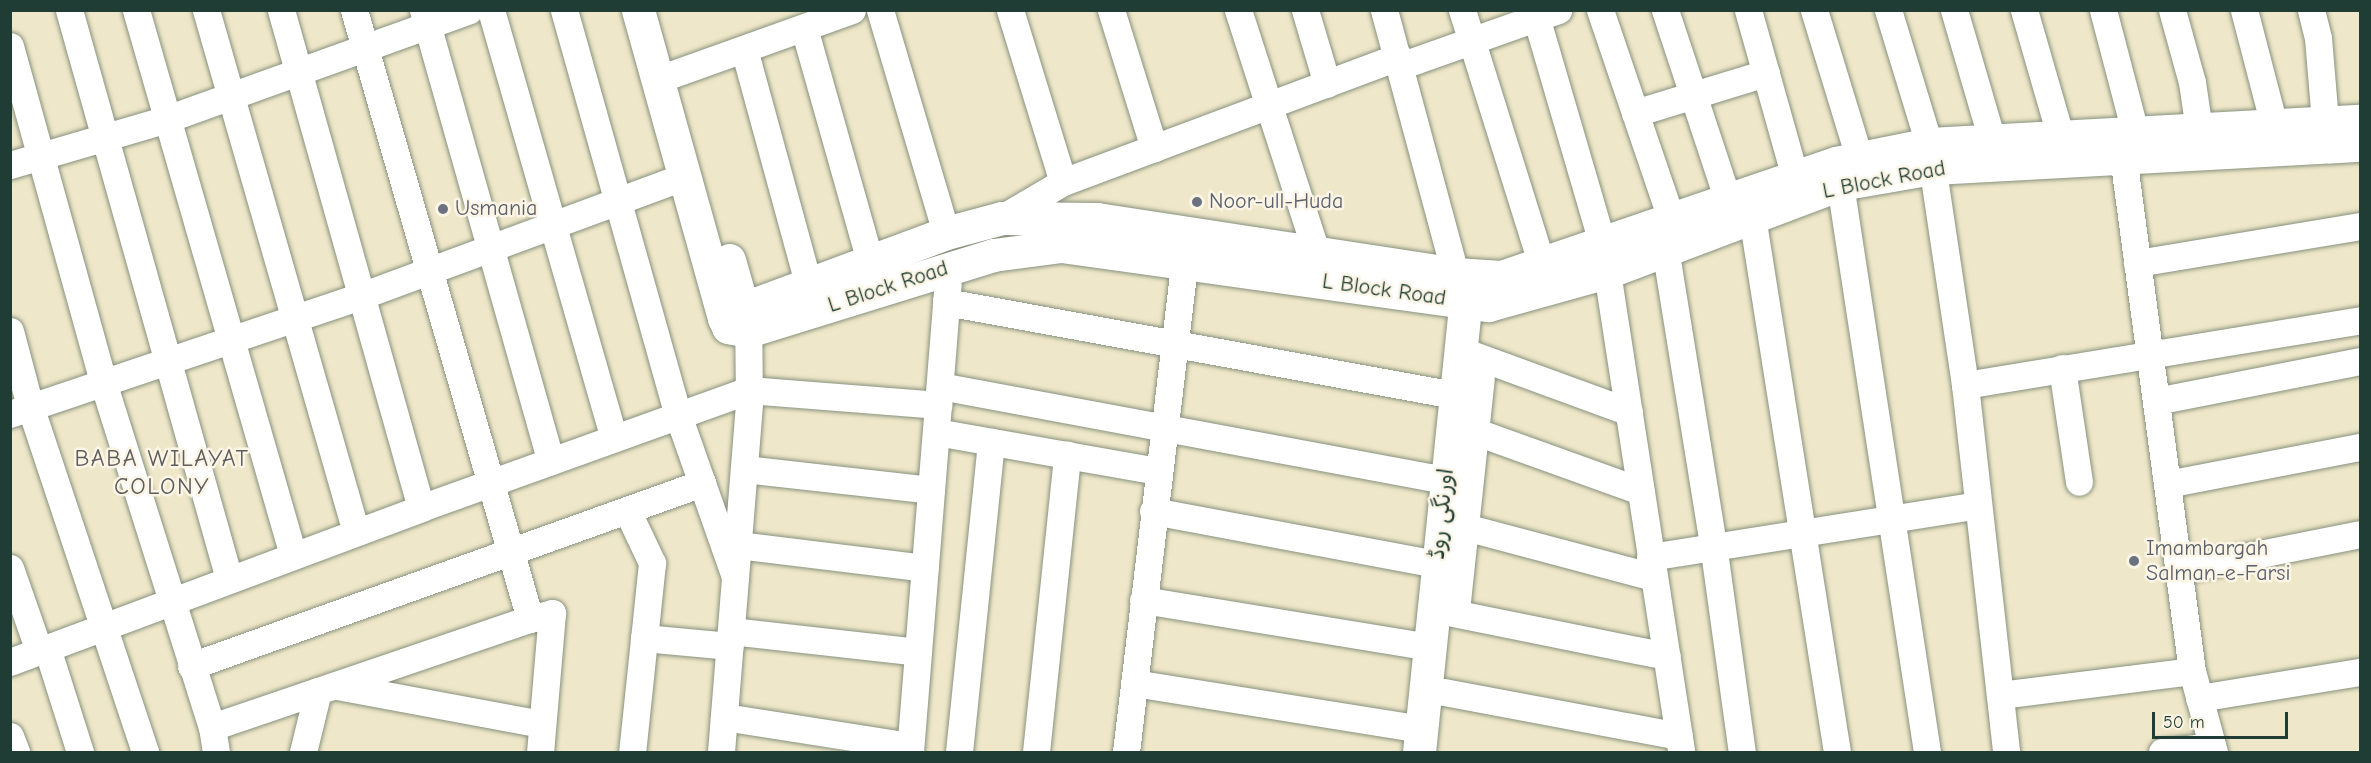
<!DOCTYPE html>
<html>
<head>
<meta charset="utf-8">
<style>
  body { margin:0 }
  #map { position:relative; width:2371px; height:763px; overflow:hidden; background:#efe7c9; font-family:"Comic Neue","Playpen Sans Arabic",sans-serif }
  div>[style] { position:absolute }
  .roads { filter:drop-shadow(0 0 2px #87927e) drop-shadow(0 0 2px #87927e) }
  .minor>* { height:27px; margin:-13.5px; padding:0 13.5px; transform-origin:13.5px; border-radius:13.5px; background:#fff }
  .major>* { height:33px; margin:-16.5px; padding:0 16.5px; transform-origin:16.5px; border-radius:16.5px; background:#fff }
  .dots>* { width:16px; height:16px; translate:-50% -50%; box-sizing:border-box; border:3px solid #fcf5e5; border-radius:50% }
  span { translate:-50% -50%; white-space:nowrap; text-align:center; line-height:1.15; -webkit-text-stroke:5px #fcf5e5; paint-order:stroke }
  .street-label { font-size:22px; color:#1f3d34 }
  .worship-label { font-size:22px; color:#5b616d }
  .left { translate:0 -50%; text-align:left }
  .neighbourhood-label { font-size:24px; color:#5e5e5f; letter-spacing:1.5px }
  .frame { position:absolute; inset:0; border:12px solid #1f3d34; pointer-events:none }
  .scale { position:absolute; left:2152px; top:712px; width:136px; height:27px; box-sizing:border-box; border:3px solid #1f3d34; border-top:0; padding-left:8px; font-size:18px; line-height:21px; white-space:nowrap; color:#1f3d34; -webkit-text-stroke:4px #fcf5e5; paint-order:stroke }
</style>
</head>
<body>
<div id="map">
  <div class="roads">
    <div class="minor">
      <i style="left:69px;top:10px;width:591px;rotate:74.29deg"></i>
      <i style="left:136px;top:10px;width:567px;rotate:73.93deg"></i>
      <i style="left:206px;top:10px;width:543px;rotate:73.97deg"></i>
      <i style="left:281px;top:10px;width:517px;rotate:74.3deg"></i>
      <i style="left:423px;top:10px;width:469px;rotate:74.2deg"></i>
      <i style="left:491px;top:10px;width:445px;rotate:74deg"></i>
      <i style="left:564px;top:10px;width:421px;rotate:74.3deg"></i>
      <i style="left:678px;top:415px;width:172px;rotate:70.6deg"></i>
      <i style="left:880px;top:10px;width:233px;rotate:73.5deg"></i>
      <i style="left:1010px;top:10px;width:180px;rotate:72.9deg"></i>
      <i style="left:1111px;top:10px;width:145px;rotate:72.7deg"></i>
      <i style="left:1238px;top:10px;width:253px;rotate:72.1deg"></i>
      <i style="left:1305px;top:10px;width:77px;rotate:73.4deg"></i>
      <i style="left:1384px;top:10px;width:273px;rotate:74.9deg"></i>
      <i style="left:1462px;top:10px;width:268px;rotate:72.6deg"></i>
      <i style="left:1534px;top:10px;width:242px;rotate:73.7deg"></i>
      <i style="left:1600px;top:10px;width:221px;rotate:71.2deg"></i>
      <i style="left:1665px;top:10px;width:200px;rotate:71.7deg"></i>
      <i style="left:1748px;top:10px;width:173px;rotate:74.3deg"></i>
      <i style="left:1814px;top:10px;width:154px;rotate:73deg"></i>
      <i style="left:1888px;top:10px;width:140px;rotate:73deg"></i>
      <i style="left:1929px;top:144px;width:244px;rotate:81.5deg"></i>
      <i style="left:1965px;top:385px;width:369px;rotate:83.6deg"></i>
      <i style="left:1954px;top:10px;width:135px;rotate:73.7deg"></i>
      <i style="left:2024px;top:10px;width:130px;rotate:73.9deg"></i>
      <i style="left:2103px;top:10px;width:126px;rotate:75.3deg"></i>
      <i style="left:2172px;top:10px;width:75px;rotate:74.5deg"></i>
      <i style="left:2192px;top:82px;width:49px;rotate:81.7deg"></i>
      <i style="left:2244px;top:10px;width:119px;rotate:75.4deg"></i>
      <i style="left:2311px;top:10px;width:29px;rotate:76deg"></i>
      <i style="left:2318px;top:38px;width:84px;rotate:85.2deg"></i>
      <i style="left:804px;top:28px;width:243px;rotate:74.2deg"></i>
      <i style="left:10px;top:46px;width:349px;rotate:74.5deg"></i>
      <i style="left:103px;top:382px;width:362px;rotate:72.5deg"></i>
      <i style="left:212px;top:727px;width:336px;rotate:-18.8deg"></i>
      <i style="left:530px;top:619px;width:634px;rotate:-106.12deg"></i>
      <i style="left:744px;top:49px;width:246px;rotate:74.7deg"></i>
      <i style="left:1400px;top:66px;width:168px;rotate:-19.5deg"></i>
      <i style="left:673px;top:74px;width:190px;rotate:-19.7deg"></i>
      <i style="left:1635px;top:113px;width:137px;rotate:-17deg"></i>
      <i style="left:2123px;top:156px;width:520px;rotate:82.37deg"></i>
      <i style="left:2192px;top:671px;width:84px;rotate:74.8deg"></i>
      <i style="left:10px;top:165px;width:164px;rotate:-16.3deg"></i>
      <i style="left:167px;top:119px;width:321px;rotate:-19.8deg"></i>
      <i style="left:1840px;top:184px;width:575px;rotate:81.29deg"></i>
      <i style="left:1752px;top:216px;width:543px;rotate:80.99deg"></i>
      <i style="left:1002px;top:218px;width:71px;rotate:-30.5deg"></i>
      <i style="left:1063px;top:182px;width:358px;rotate:-20.5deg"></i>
      <i style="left:1665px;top:248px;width:300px;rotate:80.8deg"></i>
      <i style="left:1713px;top:544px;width:210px;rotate:82.1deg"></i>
      <i style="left:2137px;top:263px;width:226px;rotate:-9.4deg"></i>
      <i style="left:1607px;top:272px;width:486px;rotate:81.2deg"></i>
      <i style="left:946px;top:302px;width:516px;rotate:10.37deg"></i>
      <i style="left:10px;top:331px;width:78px;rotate:75.1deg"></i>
      <i style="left:30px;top:406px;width:365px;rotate:71.6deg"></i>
      <i style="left:1460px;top:350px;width:180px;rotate:20.1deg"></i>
      <i style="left:2062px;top:368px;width:115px;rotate:81.5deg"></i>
      <i style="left:1965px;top:385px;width:400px;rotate:-9.3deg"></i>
      <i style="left:940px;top:386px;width:514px;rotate:10.54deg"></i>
      <i style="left:2156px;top:401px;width:208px;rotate:-11.1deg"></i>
      <i style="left:10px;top:414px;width:370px;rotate:-18.6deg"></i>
      <i style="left:361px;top:296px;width:346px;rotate:-20.3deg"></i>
      <i style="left:1474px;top:431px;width:177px;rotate:19.8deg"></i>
      <i style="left:936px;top:432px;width:225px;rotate:10deg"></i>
      <i style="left:744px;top:469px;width:188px;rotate:6.4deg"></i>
      <i style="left:2167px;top:484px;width:197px;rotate:-10.9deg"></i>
      <i style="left:627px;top:510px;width:59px;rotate:64.7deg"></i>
      <i style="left:652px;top:563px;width:190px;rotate:96deg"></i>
      <i style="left:1153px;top:511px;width:310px;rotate:10.6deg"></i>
      <i style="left:1465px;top:527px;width:195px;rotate:14.9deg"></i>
      <i style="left:738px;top:545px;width:188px;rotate:7deg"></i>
      <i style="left:1650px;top:557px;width:332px;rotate:-9deg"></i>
      <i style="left:10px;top:568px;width:88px;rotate:70.7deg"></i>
      <i style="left:2179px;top:570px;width:185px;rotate:-11.2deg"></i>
      <i style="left:1143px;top:600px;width:291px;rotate:9.3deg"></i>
      <i style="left:1453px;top:613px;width:218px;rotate:11.4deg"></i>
      <i style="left:530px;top:619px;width:23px;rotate:-15deg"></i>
      <i style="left:552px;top:613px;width:140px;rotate:94.9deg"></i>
      <i style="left:731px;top:631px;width:188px;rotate:6.4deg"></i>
      <i style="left:644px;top:638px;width:86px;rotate:5.3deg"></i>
      <i style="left:47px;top:648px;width:109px;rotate:72.4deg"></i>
      <i style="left:10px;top:662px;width:439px;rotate:-20.5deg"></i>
      <i style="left:421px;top:508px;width:349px;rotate:-19.8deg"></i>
      <i style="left:749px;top:390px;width:190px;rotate:4.5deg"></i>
      <i style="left:191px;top:666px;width:543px;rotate:-19.7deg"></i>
      <i style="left:1134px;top:683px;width:292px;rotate:9.1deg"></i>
      <i style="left:337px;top:686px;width:208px;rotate:10.5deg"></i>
      <i style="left:1444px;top:692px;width:239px;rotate:10.6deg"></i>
      <i style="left:2000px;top:695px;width:193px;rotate:-7.1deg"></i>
      <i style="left:2199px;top:698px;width:163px;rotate:-9.2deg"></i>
      <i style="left:724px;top:717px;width:188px;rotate:8.9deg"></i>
      <i style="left:212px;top:727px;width:25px;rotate:81deg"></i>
      <i style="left:10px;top:736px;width:17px;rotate:69deg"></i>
      <i style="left:303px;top:752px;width:63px;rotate:-76.2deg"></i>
      <i style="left:721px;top:752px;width:351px;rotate:-85.4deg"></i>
      <i style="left:749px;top:402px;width:91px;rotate:-90.6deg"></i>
      <i style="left:910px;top:752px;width:470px;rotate:-85.4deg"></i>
      <i style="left:959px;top:752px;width:312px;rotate:-84.1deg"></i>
      <i style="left:1036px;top:752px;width:299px;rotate:-84deg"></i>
      <i style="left:1126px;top:752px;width:492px;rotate:-83.2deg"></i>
      <i style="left:2162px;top:752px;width:50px;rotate:-6.8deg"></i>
    </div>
    <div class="major">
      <i style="left:638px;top:10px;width:320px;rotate:74.4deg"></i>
      <i style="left:724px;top:318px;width:10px;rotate:66deg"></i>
      <i style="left:728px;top:327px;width:20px;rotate:11deg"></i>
      <i style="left:748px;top:331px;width:257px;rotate:-17.2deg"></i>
      <i style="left:993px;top:255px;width:69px;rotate:-7.5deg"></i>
      <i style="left:1061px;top:246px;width:431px;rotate:7.9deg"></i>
      <i style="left:1488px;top:305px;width:123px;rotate:-15.5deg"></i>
      <i style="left:1607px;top:272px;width:249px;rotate:-20.7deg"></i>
      <i style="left:1840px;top:184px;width:94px;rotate:-9.8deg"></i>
      <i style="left:1933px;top:168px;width:428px;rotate:-3.1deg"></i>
      <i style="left:729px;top:260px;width:40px;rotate:74deg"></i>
      <i style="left:740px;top:298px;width:9px;rotate:32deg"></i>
      <i style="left:748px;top:303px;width:10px"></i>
      <i style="left:758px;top:303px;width:201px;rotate:-20.4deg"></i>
      <i style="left:946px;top:233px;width:58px;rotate:-15deg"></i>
      <i style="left:1002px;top:218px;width:95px;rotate:0.6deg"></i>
      <i style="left:1097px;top:219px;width:362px;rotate:8.7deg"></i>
      <i style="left:1455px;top:274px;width:46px;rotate:3.7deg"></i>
      <i style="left:1501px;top:277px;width:354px;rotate:-18.8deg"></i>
      <i style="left:1836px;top:163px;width:95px;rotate:-11.5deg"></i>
      <i style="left:1929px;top:144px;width:432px;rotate:-3.1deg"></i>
      <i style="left:1454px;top:601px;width:224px;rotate:-83.9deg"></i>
      <i style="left:1419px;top:752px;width:475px;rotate:-84.1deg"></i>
    </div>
  </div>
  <div class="dots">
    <i style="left:1197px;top:202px;background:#6b7280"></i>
    <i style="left:443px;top:209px;background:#6b7280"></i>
    <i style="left:2134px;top:561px;background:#6b7280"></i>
  </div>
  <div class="street-label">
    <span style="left:1884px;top:180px;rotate:-11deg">L Block Road</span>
    <span style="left:888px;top:287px;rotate:-18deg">L Block Road</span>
    <span style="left:1384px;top:290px;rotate:8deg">L Block Road</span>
    <span style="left:1442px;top:514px;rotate:-84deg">اورنگی روڈ</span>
  </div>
  <div class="worship-label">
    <span class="left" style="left:1209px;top:202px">Noor-ull-Huda</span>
    <span class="left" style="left:455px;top:209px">Usmania</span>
    <span class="left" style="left:2146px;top:561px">Imambargah<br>Salman-e-Farsi</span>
  </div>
  <div class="neighbourhood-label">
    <span style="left:162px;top:473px">BABA WILAYAT<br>COLONY</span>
  </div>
  <div class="frame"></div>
  <div class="scale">50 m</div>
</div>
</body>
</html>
